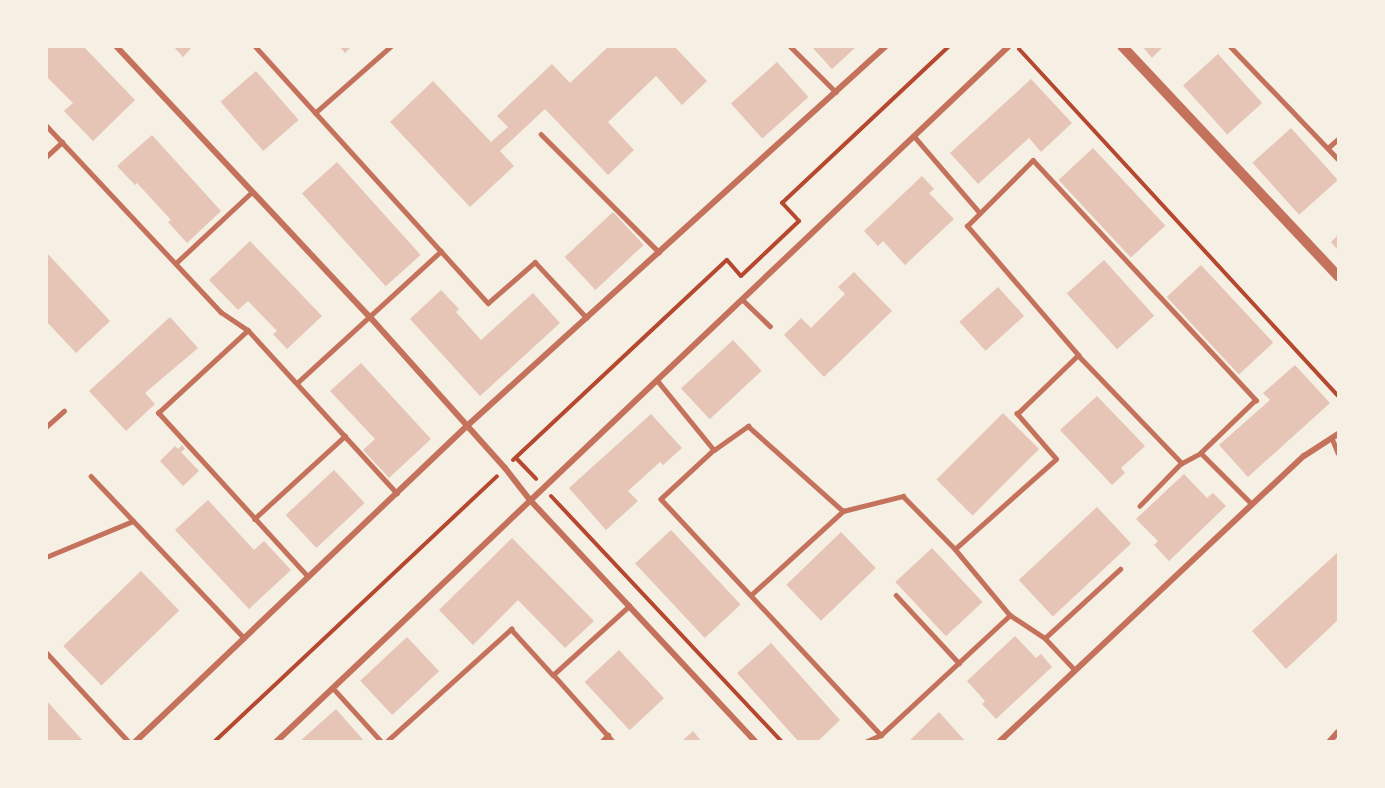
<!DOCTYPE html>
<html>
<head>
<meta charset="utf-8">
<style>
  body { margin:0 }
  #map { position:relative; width:1385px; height:788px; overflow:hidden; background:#f6efe4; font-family:"PT Sans",sans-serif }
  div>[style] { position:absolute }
  .building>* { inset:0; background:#e6c5b7; transform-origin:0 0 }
  .path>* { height:4px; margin:-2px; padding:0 2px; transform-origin:2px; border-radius:2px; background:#b5482f }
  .service>* { height:4.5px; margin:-2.25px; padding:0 2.25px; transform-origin:2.25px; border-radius:2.25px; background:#c5725c }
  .minor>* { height:6px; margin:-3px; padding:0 3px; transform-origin:3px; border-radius:3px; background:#c5725c }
  .tertiary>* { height:10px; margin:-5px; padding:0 5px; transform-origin:5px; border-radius:5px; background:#c5725c }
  span { translate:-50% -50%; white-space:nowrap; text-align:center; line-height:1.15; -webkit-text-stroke:6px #f6efe4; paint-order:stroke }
  .frame { position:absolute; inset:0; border:48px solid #f6efe4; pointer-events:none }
</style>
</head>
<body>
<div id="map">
  <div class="building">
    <i style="clip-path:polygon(46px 46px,83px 46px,135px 100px,93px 141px,64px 111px,73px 103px,46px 76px)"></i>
    <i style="clip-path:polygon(173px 46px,193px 46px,183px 57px)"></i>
    <i style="clip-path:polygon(339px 46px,352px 46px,345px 53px)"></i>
    <i style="clip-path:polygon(609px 46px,674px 46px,707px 81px,682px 105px,656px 76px,608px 122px,634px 150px,608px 175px,545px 109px,500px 151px,514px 166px,470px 207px,390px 122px,433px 81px,491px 142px,508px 127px,497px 116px,552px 64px,570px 83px)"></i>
    <i style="clip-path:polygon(811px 46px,857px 46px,832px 69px)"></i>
    <i style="clip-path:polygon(1142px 46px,1164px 46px,1152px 58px)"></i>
    <i style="left:1218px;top:54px;width:66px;height:47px;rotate:48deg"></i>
    <i style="left:777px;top:62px;width:47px;height:62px;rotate:48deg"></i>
    <i style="left:256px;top:71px;width:65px;height:47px;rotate:49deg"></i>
    <i style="clip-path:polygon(1031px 79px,1072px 123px,1041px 152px,1029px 138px,978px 184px,950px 153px)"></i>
    <i style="left:1291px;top:128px;width:70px;height:52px;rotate:48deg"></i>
    <i style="clip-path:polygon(152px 135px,221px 211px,187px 243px,168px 222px,171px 220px,137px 183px,135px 185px,117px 166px)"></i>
    <i style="left:1093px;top:148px;width:106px;height:47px;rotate:47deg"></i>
    <i style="left:337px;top:162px;width:125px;height:47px;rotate:48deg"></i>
    <i style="clip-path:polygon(922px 176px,934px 189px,929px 193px,954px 219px,905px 265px,883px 241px,878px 246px,864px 231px)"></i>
    <i style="left:613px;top:212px;width:45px;height:66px;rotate:47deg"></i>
    <i style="clip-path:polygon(1338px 235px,1338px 250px,1331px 242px)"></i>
    <i style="clip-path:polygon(250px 241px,322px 316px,287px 349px,273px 334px,277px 331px,248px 301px,238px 310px,209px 280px)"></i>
    <i style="clip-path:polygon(46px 252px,110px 321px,76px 353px,46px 321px)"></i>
    <i style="left:1104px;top:260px;width:75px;height:50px;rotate:48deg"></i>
    <i style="left:1201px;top:265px;width:106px;height:47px;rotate:47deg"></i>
    <i style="clip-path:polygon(854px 272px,892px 311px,824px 377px,784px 335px,801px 318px,811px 328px,845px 294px,838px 287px)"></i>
    <i style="left:998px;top:287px;width:39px;height:52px;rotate:48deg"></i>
    <i style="clip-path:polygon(441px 290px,459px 309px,456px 312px,481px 340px,533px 293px,560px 323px,480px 396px,410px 319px)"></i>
    <i style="clip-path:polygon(170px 317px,198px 348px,145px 393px,155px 404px,126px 431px,89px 391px)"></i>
    <i style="left:733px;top:340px;width:42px;height:71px;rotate:47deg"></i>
    <i style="clip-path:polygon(361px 363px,431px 439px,389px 478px,363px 450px,375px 439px,330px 391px)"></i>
    <i style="clip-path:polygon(1295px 365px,1330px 403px,1248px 477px,1219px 445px,1270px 400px,1263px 393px)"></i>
    <i style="clip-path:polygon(1097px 396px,1145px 446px,1121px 468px,1125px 473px,1112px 485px,1060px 430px)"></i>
    <i style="left:1003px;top:413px;width:51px;height:94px;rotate:45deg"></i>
    <i style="clip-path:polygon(651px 414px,682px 448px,663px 465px,660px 462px,628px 491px,638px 501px,606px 530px,569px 488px)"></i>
    <i style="clip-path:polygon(182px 445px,185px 449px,181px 452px,199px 471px,183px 486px,160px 461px,175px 446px,178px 449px)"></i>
    <i style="left:334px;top:470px;width:45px;height:66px;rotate:47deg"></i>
    <i style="clip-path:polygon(1184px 474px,1207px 498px,1213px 493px,1226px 506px,1169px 561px,1154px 545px,1158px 541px,1136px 519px)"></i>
    <i style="clip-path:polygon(208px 500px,254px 550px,264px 541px,291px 570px,249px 609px,175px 530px)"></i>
    <i style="left:1097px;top:507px;width:50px;height:107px;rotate:47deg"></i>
    <i style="left:671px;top:530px;width:102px;height:49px;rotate:47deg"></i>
    <i style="left:841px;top:532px;width:50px;height:76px;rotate:46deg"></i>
    <i style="clip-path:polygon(512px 538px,594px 621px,565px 648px,518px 600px,473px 645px,439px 610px)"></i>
    <i style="left:932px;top:548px;width:74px;height:50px;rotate:47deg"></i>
    <i style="clip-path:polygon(1338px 552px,1338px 620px,1286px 669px,1252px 631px)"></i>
    <i style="left:141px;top:571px;width:55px;height:108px;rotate:46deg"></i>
    <i style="clip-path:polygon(1015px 636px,1036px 658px,1041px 654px,1052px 667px,996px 719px,982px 704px,985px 701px,967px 681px)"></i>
    <i style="left:407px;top:637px;width:47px;height:64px;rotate:47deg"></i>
    <i style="clip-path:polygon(771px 643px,840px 720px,817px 742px,799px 742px,737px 673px)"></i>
    <i style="left:619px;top:650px;width:66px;height:47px;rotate:47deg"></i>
    <i style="clip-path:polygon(46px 700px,84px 742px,46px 742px)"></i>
    <i style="clip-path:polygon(336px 709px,365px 742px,299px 742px)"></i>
    <i style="clip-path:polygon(939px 712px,966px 742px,908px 742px)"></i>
    <i style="clip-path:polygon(693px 731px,702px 742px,681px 742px)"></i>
  </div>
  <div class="path">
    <i style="left:1019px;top:49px;width:471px;rotate:47.4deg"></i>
    <i style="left:516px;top:458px;width:29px;rotate:46deg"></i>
    <i style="left:513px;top:460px;width:293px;rotate:-43.1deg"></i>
    <i style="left:727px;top:260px;width:21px;rotate:49deg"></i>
    <i style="left:741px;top:276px;width:80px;rotate:-43.5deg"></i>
    <i style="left:799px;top:221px;width:25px;rotate:-133deg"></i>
    <i style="left:782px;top:203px;width:229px;rotate:-43.2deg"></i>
    <i style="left:551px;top:496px;width:337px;rotate:46.8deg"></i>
    <i style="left:214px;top:742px;width:388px;rotate:-43.2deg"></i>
  </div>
  <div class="service">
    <i style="left:255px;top:46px;width:347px;rotate:47.8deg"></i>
    <i style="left:488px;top:303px;width:62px;rotate:-41.1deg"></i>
    <i style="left:535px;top:262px;width:76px;rotate:47.1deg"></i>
    <i style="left:790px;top:46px;width:65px;rotate:45deg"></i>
    <i style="left:1230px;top:46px;width:156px;rotate:46.3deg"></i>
    <i style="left:315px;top:113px;width:101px;rotate:-41.4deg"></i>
    <i style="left:46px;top:125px;width:256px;rotate:46.9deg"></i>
    <i style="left:221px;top:312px;width:32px;rotate:34deg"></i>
    <i style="left:541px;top:134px;width:167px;rotate:45deg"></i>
    <i style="left:914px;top:136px;width:101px;rotate:49.4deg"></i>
    <i style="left:1328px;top:148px;width:13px;rotate:-42deg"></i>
    <i style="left:46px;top:157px;width:22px;rotate:-43deg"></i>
    <i style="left:176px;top:263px;width:104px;rotate:-43.1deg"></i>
    <i style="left:742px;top:299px;width:39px;rotate:44deg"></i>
    <i style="left:1078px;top:355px;width:150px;rotate:46.1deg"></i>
    <i style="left:1182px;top:463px;width:60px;rotate:134.3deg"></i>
    <i style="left:657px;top:380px;width:90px;rotate:50.8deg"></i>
    <i style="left:714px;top:450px;width:42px;rotate:-35.2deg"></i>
    <i style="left:748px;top:426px;width:127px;rotate:41.8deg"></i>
    <i style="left:843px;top:511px;width:62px;rotate:-14deg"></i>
    <i style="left:903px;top:496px;width:74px;rotate:45.5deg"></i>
    <i style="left:955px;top:549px;width:86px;rotate:50.2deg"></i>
    <i style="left:1010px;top:615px;width:42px;rotate:33.3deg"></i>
    <i style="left:1045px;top:638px;width:44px;rotate:46.8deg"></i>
    <i style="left:297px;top:383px;width:195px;rotate:-42.5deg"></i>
    <i style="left:46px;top:427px;width:24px;rotate:-42deg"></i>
    <i style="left:1332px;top:438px;width:16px;rotate:68deg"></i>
    <i style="left:714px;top:450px;width:72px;rotate:137.2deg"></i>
    <i style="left:661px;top:499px;width:323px;rotate:47deg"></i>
    <i style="left:1182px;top:463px;width:21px;rotate:-28deg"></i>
    <i style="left:91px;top:476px;width:223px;rotate:46.6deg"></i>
    <i style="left:254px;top:519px;width:123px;rotate:-42.4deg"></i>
    <i style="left:955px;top:549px;width:135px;rotate:-41.7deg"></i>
    <i style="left:1056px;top:459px;width:60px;rotate:-130.9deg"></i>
    <i style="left:1017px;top:414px;width:85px;rotate:-44deg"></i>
    <i style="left:1078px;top:355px;width:170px;rotate:-130.7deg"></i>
    <i style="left:967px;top:226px;width:93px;rotate:-45deg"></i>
    <i style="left:1033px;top:160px;width:328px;rotate:47.1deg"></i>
    <i style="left:1256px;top:400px;width:76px;rotate:136.1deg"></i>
    <i style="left:1201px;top:453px;width:72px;rotate:45deg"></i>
    <i style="left:46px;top:557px;width:94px;rotate:-22.5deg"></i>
    <i style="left:308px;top:577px;width:222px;rotate:-132.4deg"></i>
    <i style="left:158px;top:413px;width:122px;rotate:-42.7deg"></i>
    <i style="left:248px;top:330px;width:221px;rotate:47.6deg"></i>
    <i style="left:751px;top:595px;width:125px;rotate:-42.4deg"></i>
    <i style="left:896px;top:595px;width:93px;rotate:47.2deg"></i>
    <i style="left:1045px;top:638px;width:102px;rotate:-42.6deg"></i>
    <i style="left:46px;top:652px;width:122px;rotate:47.3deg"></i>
    <i style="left:333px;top:688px;width:73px;rotate:47.8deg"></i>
    <i style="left:386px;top:742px;width:169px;rotate:-42.1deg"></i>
    <i style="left:511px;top:629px;width:62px;rotate:47.6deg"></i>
    <i style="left:601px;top:742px;width:10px;rotate:-45deg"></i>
    <i style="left:613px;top:742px;width:90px;rotate:-131.8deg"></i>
    <i style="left:553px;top:675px;width:103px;rotate:-42.2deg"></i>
    <i style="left:865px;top:742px;width:17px;rotate:-24deg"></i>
    <i style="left:881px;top:735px;width:176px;rotate:-42.9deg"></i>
  </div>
  <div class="minor">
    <i style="left:116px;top:46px;width:370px;rotate:46.9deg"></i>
    <i style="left:369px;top:316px;width:204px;rotate:48.2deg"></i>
    <i style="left:505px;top:468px;width:41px;rotate:52deg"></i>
    <i style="left:530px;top:500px;width:331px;rotate:47deg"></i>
    <i style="left:135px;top:742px;width:460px;rotate:-43.6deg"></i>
    <i style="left:468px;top:425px;width:564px;rotate:-42.2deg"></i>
    <i style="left:276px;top:742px;width:1011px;rotate:-43.52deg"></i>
    <i style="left:999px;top:742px;width:418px;rotate:-43.2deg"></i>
    <i style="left:1304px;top:456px;width:40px;rotate:-32.9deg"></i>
    <i style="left:1329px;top:742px;width:13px;rotate:-48deg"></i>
  </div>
  <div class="tertiary">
    <i style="left:1122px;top:46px;width:316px;rotate:46.8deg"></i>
  </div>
  <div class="frame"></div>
</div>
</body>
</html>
